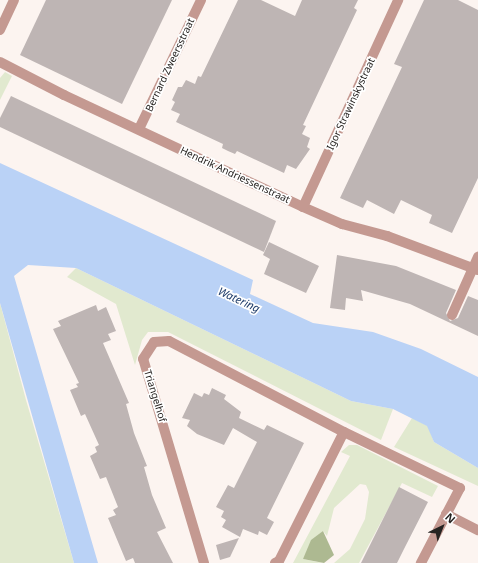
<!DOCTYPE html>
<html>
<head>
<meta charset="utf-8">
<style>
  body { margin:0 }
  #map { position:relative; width:478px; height:563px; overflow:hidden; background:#fcf4f0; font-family:"Noto Sans",sans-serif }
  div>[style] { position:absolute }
  .green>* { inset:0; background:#e1e9cf }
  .forest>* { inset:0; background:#adb991 }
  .water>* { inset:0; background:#bad2f6 }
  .building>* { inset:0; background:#beb5b4 }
  .street>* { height:10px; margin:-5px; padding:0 5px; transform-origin:5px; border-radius:5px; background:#c49991 }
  span { translate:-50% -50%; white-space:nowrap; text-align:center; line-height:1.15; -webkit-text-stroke:3.5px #fff; paint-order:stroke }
  .street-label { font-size:10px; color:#262321 }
  .water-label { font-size:11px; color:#1c3a68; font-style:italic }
  .north { position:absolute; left:422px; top:507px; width:40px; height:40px; -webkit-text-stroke:3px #fff; paint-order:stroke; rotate:43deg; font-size:11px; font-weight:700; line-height:16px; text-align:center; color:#262321 }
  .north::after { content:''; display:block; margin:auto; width:14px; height:18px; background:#262321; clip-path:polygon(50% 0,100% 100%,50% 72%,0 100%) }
</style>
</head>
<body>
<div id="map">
  <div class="green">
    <i style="clip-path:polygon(5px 72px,12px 76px,0 100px,0 78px)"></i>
    <i style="clip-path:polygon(76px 268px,351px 401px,393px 409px,381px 440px,168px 332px,148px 332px,142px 340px,135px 365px,116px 304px,67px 277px)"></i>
    <i style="clip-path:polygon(0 303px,26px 400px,74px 563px,0 563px)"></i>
    <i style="clip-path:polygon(412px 418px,428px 426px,434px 442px,478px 468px,478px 486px,394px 447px)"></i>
    <i style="clip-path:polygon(349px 445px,357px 445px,438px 486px,432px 497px,402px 483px,359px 563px,334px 563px,350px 549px,365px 519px,369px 492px,366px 485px,360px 484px,334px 508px,327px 536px,323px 531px,303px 559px,323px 563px,293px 563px,350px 456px,341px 452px)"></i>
  </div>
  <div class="forest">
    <i style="clip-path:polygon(323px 531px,334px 555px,324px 563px,303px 559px,311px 540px)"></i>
  </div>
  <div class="water">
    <i style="clip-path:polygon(0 163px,253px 280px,250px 294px,313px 323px,373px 332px,421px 349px,478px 377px,478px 468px,434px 442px,427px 426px,393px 409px,351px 401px,76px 268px,28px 265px,14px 276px,98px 563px,74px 563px,0 303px)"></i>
  </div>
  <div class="building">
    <i style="clip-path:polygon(46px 0,172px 0,122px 104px,20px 55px)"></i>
    <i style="clip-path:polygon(238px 0,261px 0,295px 16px,302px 0,358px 0,354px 8px,357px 10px,303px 125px,306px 126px,302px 134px,310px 138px,307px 147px,310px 149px,296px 169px,287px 165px,284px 173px,237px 151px,235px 154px,228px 151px,222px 148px,223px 144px,176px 122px,180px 114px,171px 110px,175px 102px,172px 100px,178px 87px,182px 87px,186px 80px,195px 84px,198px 76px,201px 77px)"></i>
    <i style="clip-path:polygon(424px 0,458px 0,478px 10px,478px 178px,452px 233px,429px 223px,432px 215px,401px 200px,394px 214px,367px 200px,363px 208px,340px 198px,402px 67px,394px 64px)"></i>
    <i style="clip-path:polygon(11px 96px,276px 221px,264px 252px,0 127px,0 118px)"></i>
    <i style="clip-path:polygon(269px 242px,319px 266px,306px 293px,264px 274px,270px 259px,263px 255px)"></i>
    <i style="clip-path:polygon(337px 255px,396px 266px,456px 290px,446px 313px,450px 321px,458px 318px,468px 296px,478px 300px,478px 336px,410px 304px,361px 290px,363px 301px,346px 298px,345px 310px,330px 308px)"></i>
    <i style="clip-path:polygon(96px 305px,98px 311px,106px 307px,116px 331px,108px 334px,111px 340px,103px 343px,129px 403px,126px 404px,134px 433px,147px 466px,144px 467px,152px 495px,166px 528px,157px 532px,173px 563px,135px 563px,133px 558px,126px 561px,108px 518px,116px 515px,113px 510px,118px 507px,106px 477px,100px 479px,90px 456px,97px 452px,95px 447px,99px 445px,85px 414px,81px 416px,70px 390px,78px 387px,76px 384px,79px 383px,53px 329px,61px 326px,58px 321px)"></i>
    <i style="clip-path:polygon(212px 388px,226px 395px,224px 399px,241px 412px,239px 418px,264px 430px,267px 425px,304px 443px,267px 518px,274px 522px,267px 535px,259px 531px,258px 535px,243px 529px,240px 537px,222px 527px,226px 520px,221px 517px,224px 511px,216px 507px,228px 485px,234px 488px,257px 442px,233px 428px,224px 445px,197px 434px,187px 426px,190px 420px,182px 418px,194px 393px,202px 397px,204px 393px,209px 395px)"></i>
    <i style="clip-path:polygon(399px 487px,428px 502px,404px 549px,397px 563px,361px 563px)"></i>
    <i style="clip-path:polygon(239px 538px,230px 557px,220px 560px,216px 545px)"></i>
  </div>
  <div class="street">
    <i style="left:0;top:30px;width:33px;rotate:-65deg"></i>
    <i style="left:0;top:62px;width:72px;rotate:27.3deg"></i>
    <i style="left:64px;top:95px;width:264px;rotate:25.1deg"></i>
    <i style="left:303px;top:207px;width:43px;rotate:23.6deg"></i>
    <i style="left:342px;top:224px;width:47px;rotate:14.9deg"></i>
    <i style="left:387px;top:236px;width:97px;rotate:20.5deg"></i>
    <i style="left:139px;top:129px;width:143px;rotate:-64.3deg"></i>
    <i style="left:303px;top:207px;width:228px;rotate:-65.3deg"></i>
    <i style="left:452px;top:315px;width:64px;rotate:-65.9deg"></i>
    <i style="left:446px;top:514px;width:36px;rotate:27deg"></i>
    <i style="left:204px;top:563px;width:213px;rotate:-106.6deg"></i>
    <i style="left:143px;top:359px;width:20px;rotate:-57deg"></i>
    <i style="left:154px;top:342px;width:15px;rotate:-4deg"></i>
    <i style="left:169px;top:341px;width:197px;rotate:27.5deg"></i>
    <i style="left:344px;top:432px;width:129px;rotate:25.8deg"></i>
    <i style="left:460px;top:488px;width:85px;rotate:117.5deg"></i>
    <i style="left:275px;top:563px;width:4px;rotate:-27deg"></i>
    <i style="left:279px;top:561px;width:144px;rotate:-63.3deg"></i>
  </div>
  <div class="street-label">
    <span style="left:170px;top:65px;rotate:-65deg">Bernard Zweersstraat</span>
    <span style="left:351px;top:104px;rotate:-65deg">Igor Strawinskystraat</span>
    <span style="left:235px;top:175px;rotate:25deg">Hendrik Andriessenstraat</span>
    <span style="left:155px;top:396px;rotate:73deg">Triangelhof</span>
  </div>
  <div class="water-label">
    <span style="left:239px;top:300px;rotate:25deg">Watering</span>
  </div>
  <div class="north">N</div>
</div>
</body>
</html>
